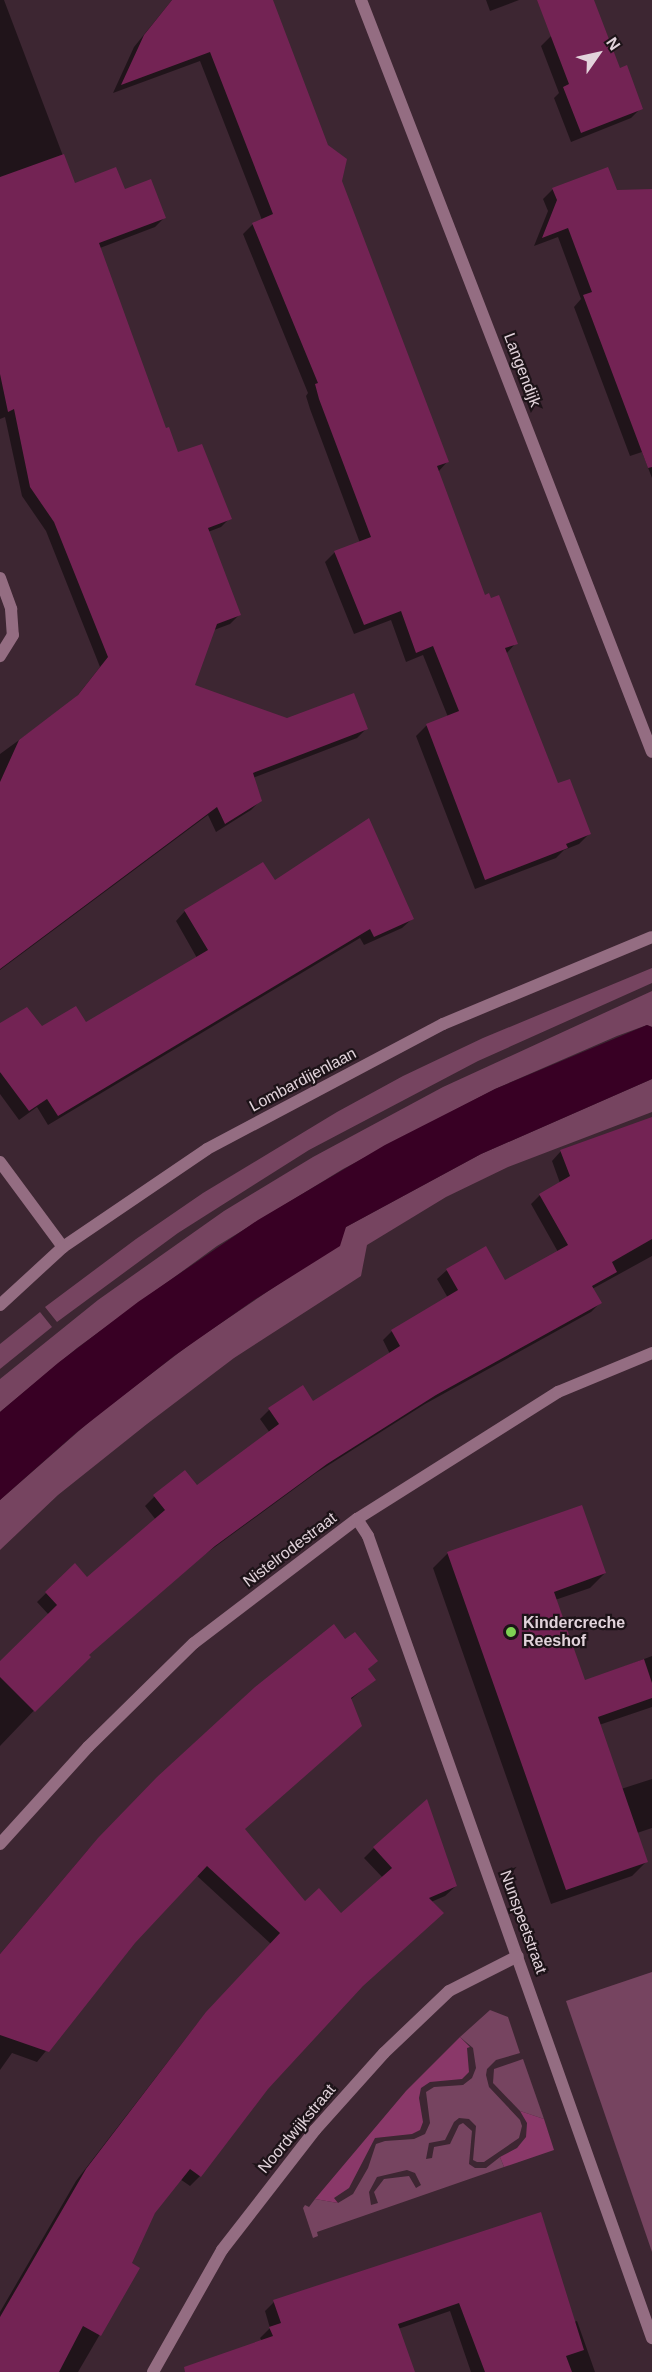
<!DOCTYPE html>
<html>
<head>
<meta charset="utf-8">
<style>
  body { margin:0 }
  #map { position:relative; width:652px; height:2372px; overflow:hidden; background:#3d2632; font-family:Helvetica,sans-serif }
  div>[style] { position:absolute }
  .green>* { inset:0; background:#764460 }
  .forest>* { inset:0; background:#8a3869 }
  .water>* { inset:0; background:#380024 }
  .shadow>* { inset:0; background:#0007 }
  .building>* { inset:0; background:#732354 }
  .street>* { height:12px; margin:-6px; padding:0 6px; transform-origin:6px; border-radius:6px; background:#946d82 }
  .dots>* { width:16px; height:16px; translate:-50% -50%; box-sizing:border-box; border:3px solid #1d1318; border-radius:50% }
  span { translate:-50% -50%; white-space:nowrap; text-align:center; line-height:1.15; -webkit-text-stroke:4.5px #1d1318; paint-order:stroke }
  .street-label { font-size:16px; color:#e2d3db }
  .poi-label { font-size:16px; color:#e2d3db; font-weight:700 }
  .left { translate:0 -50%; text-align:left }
  .north { position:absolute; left:568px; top:24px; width:60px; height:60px; -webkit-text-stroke:4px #1d1318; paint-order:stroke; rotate:56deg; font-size:16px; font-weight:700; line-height:24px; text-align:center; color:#e2d3db }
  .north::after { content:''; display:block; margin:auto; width:21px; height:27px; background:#e2d3db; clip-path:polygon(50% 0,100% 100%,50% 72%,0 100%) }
</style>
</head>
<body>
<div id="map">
  <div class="green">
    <i style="clip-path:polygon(652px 968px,652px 983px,478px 1061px,309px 1150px,178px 1233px,57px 1322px,45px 1307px,136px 1239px,203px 1193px,337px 1112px,403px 1076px,483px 1038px)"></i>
    <i style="clip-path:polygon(652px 991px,652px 1027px,647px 1025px,617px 1036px,495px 1089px,343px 1169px,217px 1246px,77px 1348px,0 1412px,0 1379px,98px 1300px,224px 1211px,313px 1157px,443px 1087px)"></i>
    <i style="clip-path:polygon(652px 1079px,652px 1112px,508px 1167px,446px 1197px,367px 1245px,361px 1276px,234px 1358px,147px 1424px,58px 1495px,0 1550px,0 1500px,96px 1416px,193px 1342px,295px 1273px,346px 1227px,481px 1154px)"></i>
    <i style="clip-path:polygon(40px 1312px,52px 1327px,0 1369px,0 1344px)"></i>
    <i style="clip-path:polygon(652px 1972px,652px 2252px,566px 2001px)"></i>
    <i style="clip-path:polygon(evenodd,490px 2010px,508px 2017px,520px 2053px,496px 2060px,487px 2069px,486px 2075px,489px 2087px,520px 2120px,522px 2126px,519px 2138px,484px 2162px,477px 2162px,473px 2160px,476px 2126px,469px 2119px,459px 2118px,454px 2122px,445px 2140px,429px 2143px,426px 2159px,432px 2158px,434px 2147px,450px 2144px,459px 2125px,463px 2123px,472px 2131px,469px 2164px,475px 2168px,486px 2168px,500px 2157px,504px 2167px,317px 2232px,318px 2236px,313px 2238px,303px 2208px,305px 2205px,309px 2207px,315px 2199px,338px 2203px,353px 2194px,368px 2168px,376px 2144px,385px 2141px,414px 2139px,425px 2134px,430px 2123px,426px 2092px,434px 2087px,463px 2085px,472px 2078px,476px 2068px,473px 2048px,460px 2037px,490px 2010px,407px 2170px,415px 2173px,421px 2185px,416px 2188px,409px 2176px,384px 2179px,374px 2192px,378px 2203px,371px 2205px,369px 2192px,377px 2177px,407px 2170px)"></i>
    <i style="clip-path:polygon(523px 2059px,544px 2119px,520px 2111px,493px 2083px,494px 2069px)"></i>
  </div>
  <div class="forest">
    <i style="clip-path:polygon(460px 2037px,470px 2047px,467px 2048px,469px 2072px,462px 2079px,430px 2082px,421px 2088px,419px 2098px,423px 2122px,420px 2130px,412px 2134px,375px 2138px,349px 2188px,334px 2198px,338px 2203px,315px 2199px,406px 2091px)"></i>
    <i style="clip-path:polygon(520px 2111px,544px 2119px,554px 2150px,504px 2167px,500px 2157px,517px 2148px,526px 2137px,527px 2123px)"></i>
  </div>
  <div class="water">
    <i style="clip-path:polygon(647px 1025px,652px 1027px,652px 1079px,481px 1154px,346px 1227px,340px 1246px,254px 1300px,174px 1356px,77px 1432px,0 1500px,0 1412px,58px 1363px,138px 1302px,258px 1220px,385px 1145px,495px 1089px)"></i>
  </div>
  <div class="shadow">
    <i style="clip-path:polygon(0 0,4px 0,74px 185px,124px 191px,164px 218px,155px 227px,100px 248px,165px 430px,178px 454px,230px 518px,221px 527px,208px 532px,239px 615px,230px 624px,214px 630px,193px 686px,287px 720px,366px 729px,357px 738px,253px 778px,260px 801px,251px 810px,216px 832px,208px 815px,0 970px,0 754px,74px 700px,100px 667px,46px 531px,22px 496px,5px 417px,0 419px)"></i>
    <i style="clip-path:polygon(172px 0,271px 0,448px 461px,438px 472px,484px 596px,516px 643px,506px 654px,557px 785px,589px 834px,579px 844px,564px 850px,556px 858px,475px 889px,416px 736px,426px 726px,448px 717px,423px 655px,406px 662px,391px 620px,354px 634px,325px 562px,335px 552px,360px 543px,310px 409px,306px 396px,308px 393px,243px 234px,253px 224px,262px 220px,200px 61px,113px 93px,134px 47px)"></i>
    <i style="clip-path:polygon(486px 0,519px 0,490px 11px)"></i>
    <i style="clip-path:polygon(551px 36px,619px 70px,641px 108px,631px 118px,571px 142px,554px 98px,559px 93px,541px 46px)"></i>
    <i style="clip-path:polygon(553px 189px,652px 194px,652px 478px,642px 452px,630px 456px,574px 307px,581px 299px,558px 237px,534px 246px,548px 211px,543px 199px)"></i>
    <i style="clip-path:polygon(275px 882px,412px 919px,402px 928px,364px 945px,360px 938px,48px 1125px,37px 1107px,19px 1120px,0 1094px,0 1073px,15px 1058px,85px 1024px,197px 958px,176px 921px,185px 911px)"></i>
    <i style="clip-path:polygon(652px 1118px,652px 1256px,592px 1289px,600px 1303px,591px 1312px,425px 1404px,316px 1473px,204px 1555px,87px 1655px,0 1746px,0 1663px,49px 1615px,37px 1602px,74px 1566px,87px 1579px,156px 1520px,145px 1506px,154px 1497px,185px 1472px,197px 1487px,270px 1433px,260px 1419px,269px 1410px,313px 1403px,390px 1354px,383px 1340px,392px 1331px,448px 1298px,437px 1279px,447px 1270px,504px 1282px,558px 1252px,531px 1204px,540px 1195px,560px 1183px,552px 1161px,561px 1151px)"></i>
    <i style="clip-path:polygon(448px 1553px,605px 1573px,590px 1588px,555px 1600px,584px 1682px,652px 1656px,652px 1707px,599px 1725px,621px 1789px,652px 1779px,652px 1828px,637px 1833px,647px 1861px,632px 1876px,551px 1904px,433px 1568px)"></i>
    <i style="clip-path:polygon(345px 1641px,376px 1661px,367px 1670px,374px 1680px,350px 1700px,244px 1829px,305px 1903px,341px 1915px,383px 1878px,364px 1858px,374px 1848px,456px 1886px,445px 1896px,431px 1902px,356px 1991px,267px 2088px,200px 2176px,190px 2186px,180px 2179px,154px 2212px,130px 2264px,138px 2269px,78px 2372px,0 2372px,0 2312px,76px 2181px,197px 2024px,271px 1944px,196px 1875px,134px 1942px,37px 2062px,12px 2053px,0 2070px,0 1954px,88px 1850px)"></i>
    <i style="clip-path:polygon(540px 2214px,574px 2322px,577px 2321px,595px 2372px,471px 2372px,450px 2311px,398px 2329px,413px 2372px,223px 2372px,262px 2341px,260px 2338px,270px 2328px,265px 2311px,274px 2302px)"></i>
  </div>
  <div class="building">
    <i style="clip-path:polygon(172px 0,273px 0,328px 145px,347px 159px,342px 181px,449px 462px,437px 466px,485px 595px,489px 593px,491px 598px,499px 595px,518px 644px,505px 648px,558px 783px,570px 779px,591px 834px,566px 844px,568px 848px,485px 880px,426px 724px,459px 711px,433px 646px,416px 653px,401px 611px,364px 625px,334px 551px,371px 537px,319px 399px,315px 384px,318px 383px,252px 223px,273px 214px,210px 52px,121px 85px,144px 35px)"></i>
    <i style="clip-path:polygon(537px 0,594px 0,620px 68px,627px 65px,643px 109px,581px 133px,563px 87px,569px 84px)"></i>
    <i style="clip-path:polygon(64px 154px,75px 183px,116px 167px,125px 189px,151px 179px,166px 218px,99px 243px,166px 428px,169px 427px,178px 452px,202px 444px,232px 519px,208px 528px,241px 615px,217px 624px,195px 685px,287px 718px,354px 693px,368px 729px,253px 773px,262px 801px,225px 824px,217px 807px,0 969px,0 782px,19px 740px,78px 695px,108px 657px,54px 522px,30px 487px,14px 409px,8px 412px,0 374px,0 177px)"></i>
    <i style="clip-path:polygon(608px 167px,617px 190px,652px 189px,652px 467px,648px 468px,583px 295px,592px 292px,568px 228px,542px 238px,557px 200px,552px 188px)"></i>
    <i style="clip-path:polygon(369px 818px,414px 919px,374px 937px,370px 929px,58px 1116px,47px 1099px,29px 1111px,0 1072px,0 1023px,27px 1007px,42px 1026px,76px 1006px,86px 1022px,208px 950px,184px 910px,263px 862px,275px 880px)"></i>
    <i style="clip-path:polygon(652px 1117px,652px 1239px,612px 1262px,617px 1272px,592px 1286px,602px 1303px,436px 1395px,327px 1464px,215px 1546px,89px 1655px,91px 1657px,35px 1712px,0 1677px,0 1661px,57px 1605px,45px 1592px,75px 1563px,87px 1577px,165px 1510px,153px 1495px,185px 1470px,197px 1485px,279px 1424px,268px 1408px,303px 1385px,313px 1401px,400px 1346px,391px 1330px,458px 1290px,446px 1269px,486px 1246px,505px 1280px,568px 1245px,539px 1194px,570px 1176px,560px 1150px)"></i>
    <i style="clip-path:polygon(582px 1505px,606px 1573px,554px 1592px,585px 1680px,644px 1659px,652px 1683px,652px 1698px,598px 1717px,648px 1862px,566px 1890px,447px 1552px)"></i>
    <i style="clip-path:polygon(334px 1624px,345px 1639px,355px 1632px,378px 1661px,368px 1669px,376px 1680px,351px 1698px,362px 1726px,245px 1829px,305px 1901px,319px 1888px,341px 1913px,392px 1868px,373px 1847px,427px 1799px,457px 1886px,429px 1898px,444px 1913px,363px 1986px,315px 2038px,268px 2089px,201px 2177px,190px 2169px,155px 2213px,132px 2263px,140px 2268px,101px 2336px,83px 2326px,59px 2372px,0 2372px,0 2317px,86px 2169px,206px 2012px,280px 1933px,207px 1866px,135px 1943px,49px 2052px,0 2035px,0 1954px,98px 1838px,157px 1777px,255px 1687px)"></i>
    <i style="clip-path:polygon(541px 2212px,584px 2350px,566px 2356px,572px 2372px,485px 2372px,459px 2303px,398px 2324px,415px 2372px,185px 2372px,184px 2367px,273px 2336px,269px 2327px,281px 2323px,273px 2300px)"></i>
  </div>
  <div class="street">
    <i style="left:361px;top:0;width:806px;rotate:68.85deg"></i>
    <i style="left:0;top:578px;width:33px;rotate:70deg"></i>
    <i style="left:11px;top:609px;width:26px;rotate:86deg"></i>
    <i style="left:13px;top:635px;width:25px;rotate:122deg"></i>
    <i style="left:0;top:1162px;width:106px;rotate:53.5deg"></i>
    <i style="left:0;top:1305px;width:86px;rotate:-42.6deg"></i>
    <i style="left:63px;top:1247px;width:174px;rotate:-34.2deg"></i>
    <i style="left:207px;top:1149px;width:267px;rotate:-27.9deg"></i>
    <i style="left:443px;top:1024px;width:226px;rotate:-22.6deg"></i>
    <i style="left:357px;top:1519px;width:20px;rotate:57deg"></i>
    <i style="left:368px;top:1536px;width:851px;rotate:70.5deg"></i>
    <i style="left:0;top:1844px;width:131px;rotate:-47.8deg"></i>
    <i style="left:88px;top:1747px;width:148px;rotate:-44.5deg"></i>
    <i style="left:194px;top:1643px;width:205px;rotate:-37.3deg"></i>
    <i style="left:357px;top:1519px;width:238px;rotate:-32.3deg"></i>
    <i style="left:558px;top:1392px;width:102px;rotate:-22.5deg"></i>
    <i style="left:153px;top:2372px;width:140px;rotate:-60.5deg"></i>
    <i style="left:222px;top:2250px;width:152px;rotate:-52.2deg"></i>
    <i style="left:315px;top:2130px;width:103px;rotate:-48.1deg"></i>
    <i style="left:384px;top:2053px;width:90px;rotate:-43.6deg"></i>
    <i style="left:449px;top:1991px;width:77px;rotate:-26.9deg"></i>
  </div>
  <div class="dots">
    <i style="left:511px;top:1632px;background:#7ed153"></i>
  </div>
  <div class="street-label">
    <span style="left:522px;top:370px;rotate:69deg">Langendijk</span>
    <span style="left:303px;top:1080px;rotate:-28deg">Lombardijenlaan</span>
    <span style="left:290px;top:1550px;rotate:-37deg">Nistelrodestraat</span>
    <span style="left:523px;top:1922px;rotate:70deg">Nunspeetstraat</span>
    <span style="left:297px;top:2129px;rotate:-50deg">Noordwijkstraat</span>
  </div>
  <div class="poi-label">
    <span class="left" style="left:523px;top:1632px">Kindercreche<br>Reeshof</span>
  </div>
  <div class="north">N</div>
</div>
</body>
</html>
